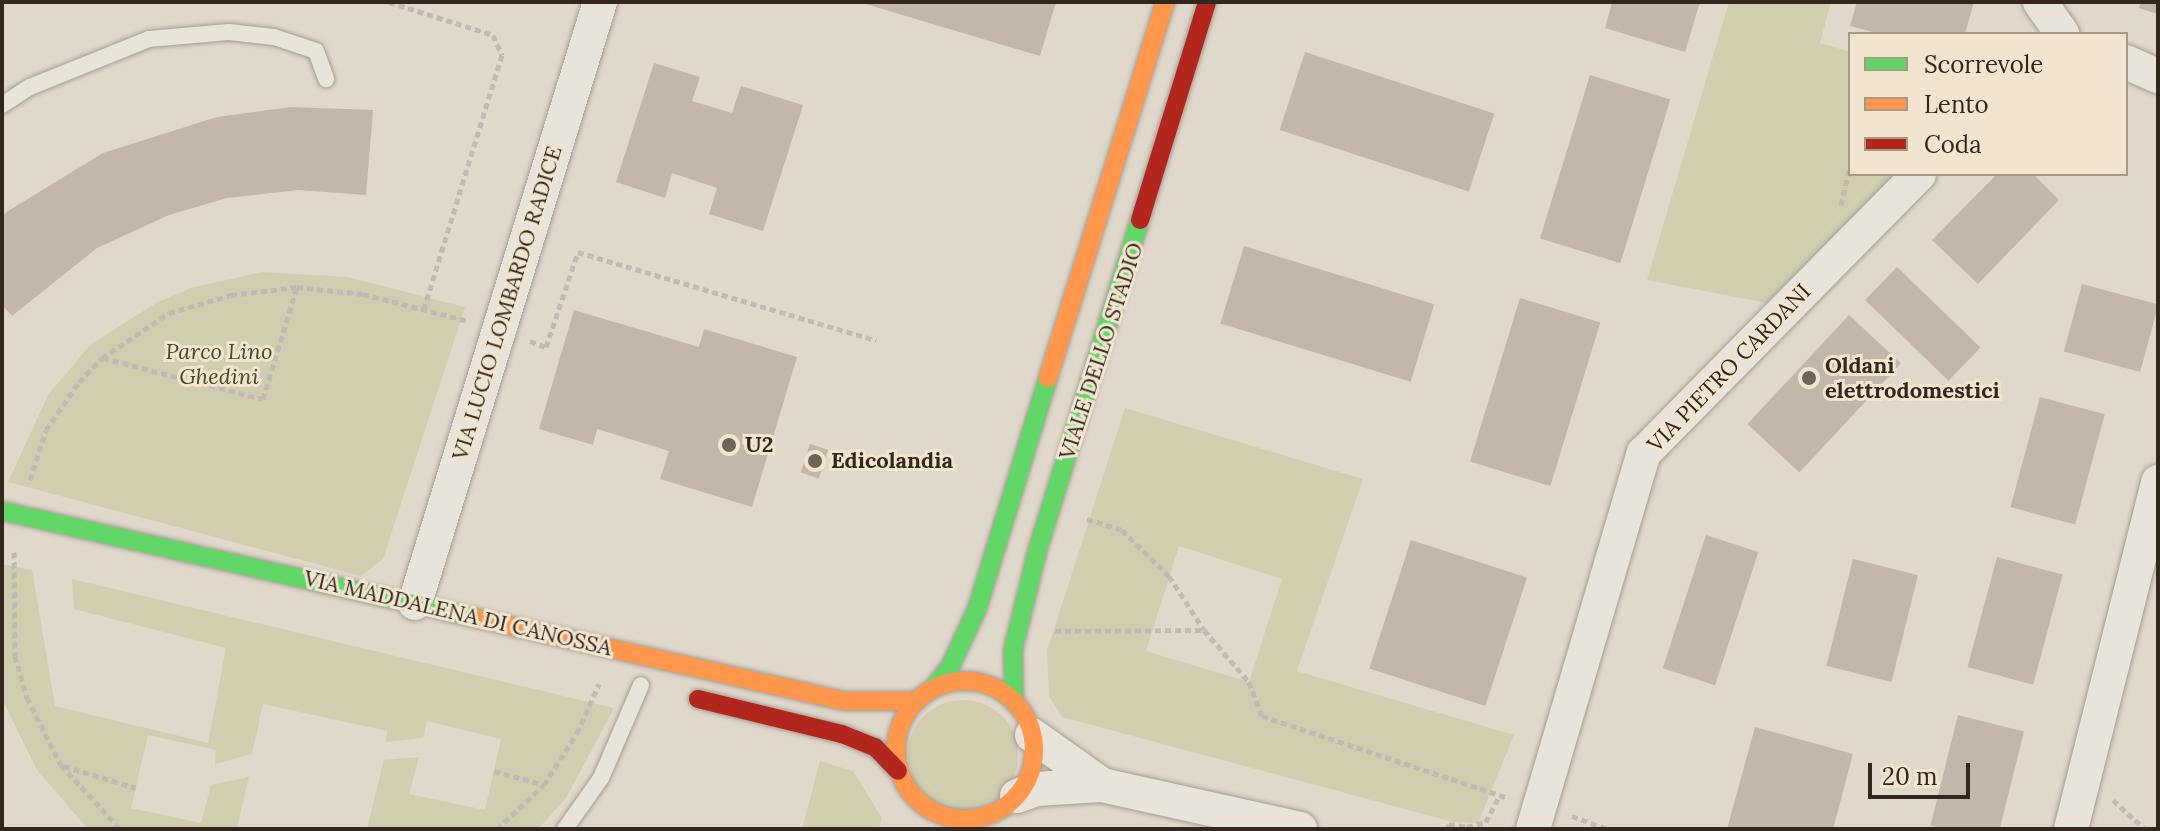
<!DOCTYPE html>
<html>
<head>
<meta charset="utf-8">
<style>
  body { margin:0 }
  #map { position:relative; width:2160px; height:831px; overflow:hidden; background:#e0d8ca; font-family:Lora,serif }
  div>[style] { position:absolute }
  .green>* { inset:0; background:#d0ceae }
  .round { border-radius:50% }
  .building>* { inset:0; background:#c3b6ab; transform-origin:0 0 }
  .path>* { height:5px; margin-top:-2.5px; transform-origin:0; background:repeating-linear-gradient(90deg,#c1bab3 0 6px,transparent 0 10px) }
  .roads { filter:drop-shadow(0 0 2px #a59d94) drop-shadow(0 0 2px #a59d94) }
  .lane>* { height:16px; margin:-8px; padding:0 8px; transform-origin:8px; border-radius:8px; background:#e8e3db }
  .street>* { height:34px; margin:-17px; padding:0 17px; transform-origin:17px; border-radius:17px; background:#e8e3db }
  .fast>* { height:18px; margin:-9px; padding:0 9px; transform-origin:9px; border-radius:9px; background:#63d668 }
  .slow>* { height:18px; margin:-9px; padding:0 9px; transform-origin:9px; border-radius:9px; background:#ff974d }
  .slow>.ring { margin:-9px; padding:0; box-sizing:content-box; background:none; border:18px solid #ff974d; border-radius:50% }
  .jam>* { height:18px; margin:-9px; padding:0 9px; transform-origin:9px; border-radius:9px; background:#b3261e }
  .dots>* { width:22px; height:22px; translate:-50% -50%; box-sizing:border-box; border:4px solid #f1e5d0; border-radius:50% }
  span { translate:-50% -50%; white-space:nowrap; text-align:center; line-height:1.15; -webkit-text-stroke:6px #f1e5d0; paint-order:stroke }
  .street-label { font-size:22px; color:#32261d }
  .park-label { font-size:22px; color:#454c26; font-style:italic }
  .poi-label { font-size:22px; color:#32261d; font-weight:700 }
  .left { translate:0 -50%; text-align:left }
  .frame { position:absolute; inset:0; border:4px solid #32261d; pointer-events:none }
  .legend { position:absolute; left:1848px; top:32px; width:280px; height:144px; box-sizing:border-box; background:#f1e5d0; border:2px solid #a59988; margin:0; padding:10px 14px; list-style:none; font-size:24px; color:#32261d }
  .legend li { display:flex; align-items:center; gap:16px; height:40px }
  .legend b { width:40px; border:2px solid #a59988 }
  .scale { position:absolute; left:1868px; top:763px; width:102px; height:36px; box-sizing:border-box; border:4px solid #32261d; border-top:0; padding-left:10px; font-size:24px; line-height:28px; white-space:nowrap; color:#32261d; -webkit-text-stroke:6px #f1e5d0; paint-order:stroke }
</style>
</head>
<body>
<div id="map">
  <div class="green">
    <i style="clip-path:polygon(1729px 2px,1831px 2px,1820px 43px,1850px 52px,1850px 174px,1895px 174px,1767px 303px,1647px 280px)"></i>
    <i style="clip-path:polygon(262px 272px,347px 277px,465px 307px,383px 559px,361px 576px,8px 482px,48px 395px,90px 345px,156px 303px,191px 288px)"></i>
    <i style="clip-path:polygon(evenodd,1125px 408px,1363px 479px,1297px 671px,1514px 735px,1478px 823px,1453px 822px,1062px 717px,1049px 696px,1047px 651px,1125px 408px,1179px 546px,1282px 579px,1249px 682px,1146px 651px,1179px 546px)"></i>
    <i style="clip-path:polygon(2px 564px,32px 570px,55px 706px,208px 743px,226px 648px,74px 609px,72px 579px,614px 708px,566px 798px,538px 829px,367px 829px,384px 760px,419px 757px,409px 794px,485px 810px,501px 739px,427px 721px,423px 738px,386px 742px,387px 731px,263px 704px,252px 754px,215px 764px,216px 750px,148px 735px,131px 808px,201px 823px,211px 785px,249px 777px,237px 827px,245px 829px,88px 829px,37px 770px,3px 701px)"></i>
    <i class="round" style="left:908px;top:700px;width:110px;height:110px"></i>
    <i style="clip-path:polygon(820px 761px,853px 771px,882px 818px,879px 829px,802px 829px)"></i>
  </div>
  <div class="building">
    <i style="clip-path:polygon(859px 2px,1056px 2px,1040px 56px)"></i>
    <i style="clip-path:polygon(1612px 2px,1700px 2px,1685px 52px,1605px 28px)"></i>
    <i style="clip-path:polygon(1857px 2px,1974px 2px,1965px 34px,1880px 34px,1850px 26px)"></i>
    <i style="clip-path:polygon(2141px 2px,2158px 2px,2158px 14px,2139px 8px)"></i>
    <i style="left:1305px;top:52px;width:199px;height:82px;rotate:18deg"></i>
    <i style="clip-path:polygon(654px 63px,700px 77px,692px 101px,732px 113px,741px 86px,803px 105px,763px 231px,709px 214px,717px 188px,672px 173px,665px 198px,616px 182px)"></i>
    <i style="left:1590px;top:75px;width:84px;height:171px;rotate:17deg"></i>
    <i style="clip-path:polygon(291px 107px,373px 110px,366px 195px,298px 190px,227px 198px,169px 215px,97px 248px,12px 316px,2px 305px,2px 216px,8px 211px,103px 153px,217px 117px)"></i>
    <i style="clip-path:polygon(1997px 174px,2033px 174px,2059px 200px,1978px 284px,1932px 240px)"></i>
    <i style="left:1244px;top:246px;width:199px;height:81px;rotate:17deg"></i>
    <i style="left:1897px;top:267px;width:116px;height:46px;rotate:44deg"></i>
    <i style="left:2082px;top:284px;width:79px;height:70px;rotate:15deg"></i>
    <i style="left:1520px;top:298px;width:84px;height:171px;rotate:17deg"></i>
    <i style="clip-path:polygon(574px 310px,699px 347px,704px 329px,797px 357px,752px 507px,660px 479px,669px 451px,597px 429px,593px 445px,539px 429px)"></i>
    <i style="left:1849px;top:315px;width:71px;height:149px;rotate:43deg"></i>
    <i style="left:2040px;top:397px;width:67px;height:114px;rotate:15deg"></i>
    <i style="left:810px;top:444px;width:19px;height:30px;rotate:18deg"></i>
    <i style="left:1706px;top:535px;width:55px;height:140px;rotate:18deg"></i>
    <i style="left:1411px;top:540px;width:122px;height:135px;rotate:18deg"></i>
    <i style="left:1997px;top:557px;width:68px;height:114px;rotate:15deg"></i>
    <i style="left:1853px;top:559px;width:67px;height:110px;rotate:14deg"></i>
    <i style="left:1958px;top:715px;width:68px;height:114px;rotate:14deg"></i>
    <i style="clip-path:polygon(1755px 727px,1853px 754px,1833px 829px,1727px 829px)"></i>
  </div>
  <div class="path">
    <i style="left:389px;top:2px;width:109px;rotate:17.6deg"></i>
    <i style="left:493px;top:35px;width:22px;rotate:66deg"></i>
    <i style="left:502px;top:55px;width:266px;rotate:107.1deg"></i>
    <i style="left:1841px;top:205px;width:39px;rotate:-77deg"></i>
    <i style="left:530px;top:341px;width:17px;rotate:21deg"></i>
    <i style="left:546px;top:347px;width:100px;rotate:-71.4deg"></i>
    <i style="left:578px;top:252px;width:311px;rotate:16.5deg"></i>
    <i style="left:103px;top:358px;width:165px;rotate:14.4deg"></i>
    <i style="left:263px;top:399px;width:117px;rotate:-73.1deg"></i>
    <i style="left:30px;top:480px;width:52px;rotate:-72.3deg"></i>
    <i style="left:46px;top:430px;width:58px;rotate:-55.5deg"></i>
    <i style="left:79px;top:382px;width:33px;rotate:-46deg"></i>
    <i style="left:102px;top:358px;width:81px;rotate:-33.9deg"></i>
    <i style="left:169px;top:313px;width:65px;rotate:-16.2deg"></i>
    <i style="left:231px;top:295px;width:66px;rotate:-6.9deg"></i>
    <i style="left:297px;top:287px;width:66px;rotate:6.1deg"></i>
    <i style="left:363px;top:294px;width:108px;rotate:14.4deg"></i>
    <i style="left:1087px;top:519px;width:37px;rotate:17deg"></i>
    <i style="left:1122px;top:530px;width:66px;rotate:44.4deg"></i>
    <i style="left:1169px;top:576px;width:64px;rotate:57.1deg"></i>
    <i style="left:14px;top:552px;width:104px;rotate:89.4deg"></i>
    <i style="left:15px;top:656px;width:44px;rotate:74.1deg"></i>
    <i style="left:27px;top:698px;width:75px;rotate:63.1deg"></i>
    <i style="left:61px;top:765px;width:87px;rotate:47.3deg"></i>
    <i style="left:1055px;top:631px;width:149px;rotate:-0.4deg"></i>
    <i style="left:1204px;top:630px;width:69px;rotate:49.1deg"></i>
    <i style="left:1249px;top:682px;width:36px;rotate:69deg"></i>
    <i style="left:1262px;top:716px;width:260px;rotate:18.4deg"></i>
    <i style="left:64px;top:766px;width:75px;rotate:17deg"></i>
    <i style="left:494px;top:771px;width:52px;rotate:15.6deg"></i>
    <i style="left:2113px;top:800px;width:43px;rotate:42.2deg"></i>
    <i style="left:1572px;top:816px;width:38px;rotate:20deg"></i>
    <i style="left:497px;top:829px;width:64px;rotate:-43.1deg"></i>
    <i style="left:544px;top:785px;width:62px;rotate:-57.6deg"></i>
    <i style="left:577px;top:733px;width:54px;rotate:-65.8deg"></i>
    <i style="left:1448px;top:829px;width:5px;rotate:-79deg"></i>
    <i style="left:1449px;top:824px;width:18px;rotate:9deg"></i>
    <i style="left:1467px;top:827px;width:20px;rotate:-15deg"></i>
    <i style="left:1486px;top:822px;width:30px;rotate:-63deg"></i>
  </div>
  <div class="roads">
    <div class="lane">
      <i style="left:2px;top:105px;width:33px;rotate:-33deg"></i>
      <i style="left:30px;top:87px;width:128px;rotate:-22deg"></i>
      <i style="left:149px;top:39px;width:80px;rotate:-5deg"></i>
      <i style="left:229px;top:32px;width:45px;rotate:6.3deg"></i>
      <i style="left:274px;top:37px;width:44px;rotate:18.4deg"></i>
      <i style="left:316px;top:51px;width:30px;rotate:70deg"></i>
      <i style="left:565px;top:829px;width:62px;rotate:-54.8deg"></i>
      <i style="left:601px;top:778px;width:101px;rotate:-66.7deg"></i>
    </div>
    <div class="street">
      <i style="left:2040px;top:2px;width:39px;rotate:55deg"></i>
      <i style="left:2126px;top:62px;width:35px;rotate:24deg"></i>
      <i style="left:415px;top:603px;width:629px;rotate:-72.89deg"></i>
      <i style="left:1032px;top:735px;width:86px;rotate:35.5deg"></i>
      <i style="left:1017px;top:796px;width:20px;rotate:-20deg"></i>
      <i style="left:1036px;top:789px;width:66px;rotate:-3.5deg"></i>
      <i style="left:1102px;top:785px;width:203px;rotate:12.5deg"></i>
      <i style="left:1533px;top:829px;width:392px;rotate:-73.6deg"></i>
      <i style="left:1644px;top:453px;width:392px;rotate:-45.4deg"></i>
      <i style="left:2071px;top:829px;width:358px;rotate:-75.9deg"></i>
    </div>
    <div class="fast">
      <i style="left:2px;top:511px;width:490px;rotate:12.7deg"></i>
      <i style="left:932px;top:689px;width:26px;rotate:-50deg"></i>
      <i style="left:949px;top:669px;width:66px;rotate:-65deg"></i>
      <i style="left:977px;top:609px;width:242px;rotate:-72.9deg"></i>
      <i style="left:1014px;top:702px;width:52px;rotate:-91.1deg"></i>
      <i style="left:1013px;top:650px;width:101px;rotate:-76.2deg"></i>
      <i style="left:1037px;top:552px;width:348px;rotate:-72.8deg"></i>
    </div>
    <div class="slow">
      <i style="left:1048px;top:378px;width:394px;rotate:-72.7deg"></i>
      <i style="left:480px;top:619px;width:373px;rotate:12.7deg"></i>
      <i style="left:844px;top:701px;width:71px"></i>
      <i class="ring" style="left:896px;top:681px;width:120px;height:120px"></i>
    </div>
    <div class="jam">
      <i style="left:1140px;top:220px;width:228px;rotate:-72.9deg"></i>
      <i style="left:698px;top:699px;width:148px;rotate:13.7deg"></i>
      <i style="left:842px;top:734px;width:35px;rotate:22deg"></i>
      <i style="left:875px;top:747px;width:33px;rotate:46deg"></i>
    </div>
  </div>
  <div class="dots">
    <i style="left:1809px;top:378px;background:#6f645a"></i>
    <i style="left:729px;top:445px;background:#6f645a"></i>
    <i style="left:815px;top:461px;background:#6f645a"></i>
  </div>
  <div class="street-label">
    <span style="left:507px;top:303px;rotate:-73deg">VIA LUCIO LOMBARDO RADICE</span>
    <span style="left:1101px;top:351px;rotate:-72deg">VIALE DELLO STADIO</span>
    <span style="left:1729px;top:368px;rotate:-46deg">VIA PIETRO CARDANI</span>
    <span style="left:458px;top:613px;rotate:13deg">VIA MADDALENA DI CANOSSA</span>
  </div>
  <div class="park-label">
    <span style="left:219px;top:364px">Parco Lino<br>Ghedini</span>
  </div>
  <div class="poi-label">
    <span class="left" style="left:1825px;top:378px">Oldani<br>elettrodomestici</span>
    <span class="left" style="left:745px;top:445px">U2</span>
    <span class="left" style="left:831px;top:461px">Edicolandia</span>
  </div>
  <div class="frame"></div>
  <ul class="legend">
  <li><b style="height:10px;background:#63d668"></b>Scorrevole</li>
  <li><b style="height:10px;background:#ff974d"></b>Lento</li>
  <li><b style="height:10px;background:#b3261e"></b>Coda</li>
  </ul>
  <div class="scale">20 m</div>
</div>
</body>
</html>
